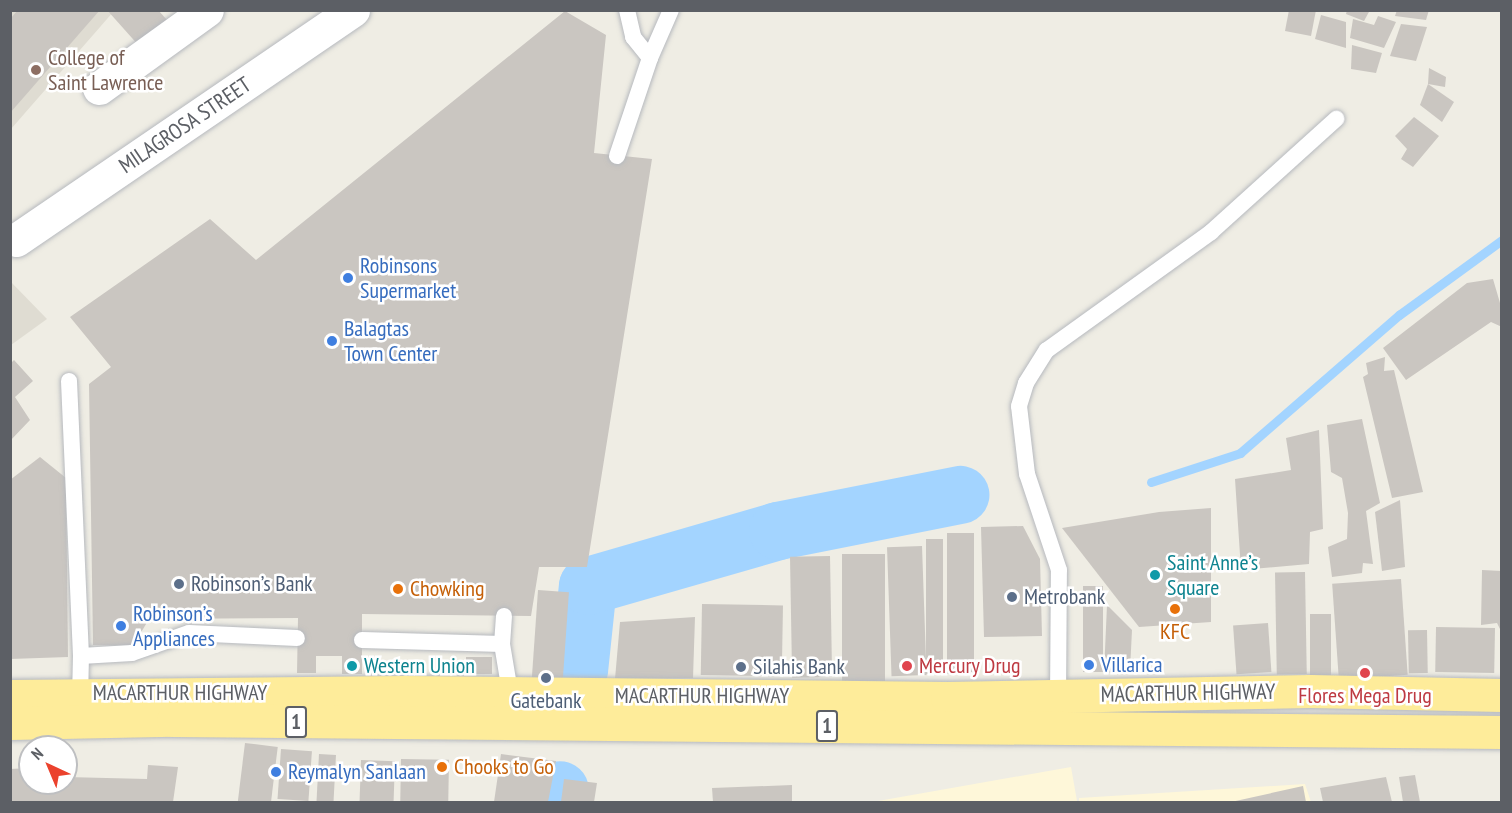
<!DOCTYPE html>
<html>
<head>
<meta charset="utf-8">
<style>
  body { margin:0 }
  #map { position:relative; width:1512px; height:813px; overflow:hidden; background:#efede4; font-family:"PT Sans Narrow",sans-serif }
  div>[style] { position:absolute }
  .commercial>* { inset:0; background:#fef7d9; transform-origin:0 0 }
  .education>* { inset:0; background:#dfdcd2 }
  .stream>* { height:9px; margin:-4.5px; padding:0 4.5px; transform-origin:4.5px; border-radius:4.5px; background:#a3d4ff }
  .river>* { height:58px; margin:-29px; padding:0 29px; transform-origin:29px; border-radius:29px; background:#a3d4ff }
  .building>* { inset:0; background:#cac6c1; transform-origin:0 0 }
  .roads { filter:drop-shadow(0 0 2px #b6b9be) drop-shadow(0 0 2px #b6b9be) }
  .service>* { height:16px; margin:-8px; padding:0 8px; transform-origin:8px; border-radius:8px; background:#fff }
  .minor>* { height:33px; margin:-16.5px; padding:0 16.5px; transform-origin:16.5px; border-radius:16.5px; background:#fff }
  .trunk>* { height:33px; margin:-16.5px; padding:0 16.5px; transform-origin:16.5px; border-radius:16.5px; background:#feec9a }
  .dots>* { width:16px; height:16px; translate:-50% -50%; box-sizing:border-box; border:3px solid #fff; border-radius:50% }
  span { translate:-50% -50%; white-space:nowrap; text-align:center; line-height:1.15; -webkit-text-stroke:5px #fff; paint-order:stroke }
  .shield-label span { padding:2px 4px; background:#fff; border:2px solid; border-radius:4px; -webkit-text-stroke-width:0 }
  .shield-label { font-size:21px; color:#5c5f65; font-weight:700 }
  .education-label { font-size:22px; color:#785e54 }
  .left { translate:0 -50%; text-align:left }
  .street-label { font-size:22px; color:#5c5f65 }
  .shop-label { font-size:22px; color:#366cbe }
  .culture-label { font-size:22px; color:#0d838f }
  .service-label { font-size:22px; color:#4e5e75 }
  .food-label { font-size:22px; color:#c56008 }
  .health-label { font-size:22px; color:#be3a42 }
  .frame { position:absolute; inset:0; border:12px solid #5c5f65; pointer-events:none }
  .north { position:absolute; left:18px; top:735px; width:60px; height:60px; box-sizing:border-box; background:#fff; border:2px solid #bebfc1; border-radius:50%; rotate:316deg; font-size:16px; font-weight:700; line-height:24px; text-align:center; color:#5c5f65 }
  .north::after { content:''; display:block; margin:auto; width:21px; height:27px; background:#eb422d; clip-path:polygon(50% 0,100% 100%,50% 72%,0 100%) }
</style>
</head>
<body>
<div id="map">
  <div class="commercial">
    <i style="left:1071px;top:767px;width:36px;height:249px;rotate:80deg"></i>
    <i style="clip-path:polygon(1305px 784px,1311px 802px,1079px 802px,1079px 798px)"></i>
  </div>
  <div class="education">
    <i style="clip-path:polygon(11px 11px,114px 11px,11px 129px)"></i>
    <i style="clip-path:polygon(11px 282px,47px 319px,11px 345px,10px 345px)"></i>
  </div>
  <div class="stream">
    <i style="left:1151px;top:482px;width:94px;rotate:-18deg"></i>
    <i style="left:1240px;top:453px;width:211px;rotate:-41deg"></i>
    <i style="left:1399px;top:315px;width:127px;rotate:-36.1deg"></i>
  </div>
  <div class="river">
    <i style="left:579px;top:671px;width:85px;rotate:-84deg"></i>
    <i style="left:588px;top:586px;width:198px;rotate:-16.1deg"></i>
    <i style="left:778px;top:531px;width:186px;rotate:-11.2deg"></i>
    <i style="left:558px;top:802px;width:12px;rotate:-81deg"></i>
  </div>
  <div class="building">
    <i style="clip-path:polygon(18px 10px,100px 10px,10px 113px,10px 19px)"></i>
    <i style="clip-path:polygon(107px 10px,158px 10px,168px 21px,140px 47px)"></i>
    <i style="clip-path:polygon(1289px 10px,1316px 10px,1311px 36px,1285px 31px)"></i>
    <i style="clip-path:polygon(1347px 10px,1370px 10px,1364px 21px,1346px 14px)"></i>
    <i style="clip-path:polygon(1397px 10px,1429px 10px,1426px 20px,1395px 16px)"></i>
    <i style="clip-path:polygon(565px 11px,606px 35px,594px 153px,652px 159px,587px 567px,539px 567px,531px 616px,362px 614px,362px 674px,342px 674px,342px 656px,316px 656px,316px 673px,297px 673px,298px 618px,149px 619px,133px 646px,93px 645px,89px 384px,111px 367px,70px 317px,210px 219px,256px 260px)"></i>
    <i style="clip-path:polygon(1321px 15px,1346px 22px,1346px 48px,1315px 39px)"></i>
    <i style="clip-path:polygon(1378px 16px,1396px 22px,1384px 48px,1350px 38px,1353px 19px,1374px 25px)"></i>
    <i style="clip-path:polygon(1401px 24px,1427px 27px,1416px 61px,1390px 56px)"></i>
    <i style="clip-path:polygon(1352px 45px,1382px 53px,1376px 73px,1351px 69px)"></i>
    <i style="clip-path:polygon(1429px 68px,1446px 77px,1445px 87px,1428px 84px)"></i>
    <i style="clip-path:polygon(1428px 84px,1454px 102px,1442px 122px,1420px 105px)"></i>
    <i style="clip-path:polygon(1414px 117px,1439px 136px,1413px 167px,1401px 159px,1407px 149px,1395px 136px)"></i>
    <i style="clip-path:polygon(1493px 279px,1500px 303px,1502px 300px,1502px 327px,1491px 322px,1406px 380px,1383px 348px,1467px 283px)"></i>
    <i style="clip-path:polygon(1385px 357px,1384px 371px,1394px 370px,1423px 492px,1392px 498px,1363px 377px,1368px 374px,1366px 363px)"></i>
    <i style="clip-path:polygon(14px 360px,33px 381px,15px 397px,30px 420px,10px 441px,10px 364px)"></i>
    <i style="clip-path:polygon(1362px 419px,1380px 503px,1366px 511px,1373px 564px,1363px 563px,1362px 573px,1332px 577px,1328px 547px,1347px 539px,1348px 513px,1342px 478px,1331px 472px,1327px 425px)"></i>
    <i style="clip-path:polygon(1319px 430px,1323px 529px,1310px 532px,1309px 564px,1241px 570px,1235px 479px,1291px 470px,1286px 438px)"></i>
    <i style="clip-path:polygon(40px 457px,66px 478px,68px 657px,10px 659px,10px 480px)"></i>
    <i style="clip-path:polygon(1400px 500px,1405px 567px,1382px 571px,1375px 512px)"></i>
    <i style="clip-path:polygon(1211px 508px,1211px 622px,1139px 627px,1062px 528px,1159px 512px)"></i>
    <i style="clip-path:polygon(1023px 526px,1040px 559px,1042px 636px,984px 637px,981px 527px)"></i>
    <i style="left:947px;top:533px;width:27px;height:141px"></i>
    <i style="left:926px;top:539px;width:17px;height:135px"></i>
    <i style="left:922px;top:546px;width:129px;height:35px;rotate:88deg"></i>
    <i style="left:842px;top:554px;width:43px;height:127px"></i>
    <i style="left:830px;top:556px;width:121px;height:40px;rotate:89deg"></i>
    <i style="clip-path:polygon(1482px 570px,1502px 571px,1502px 633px,1497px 623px,1481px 625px)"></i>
    <i style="left:1305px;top:572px;width:102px;height:30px;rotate:89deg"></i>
    <i style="left:1401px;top:579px;width:96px;height:69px;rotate:86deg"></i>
    <i style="left:1083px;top:586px;width:20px;height:86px"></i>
    <i style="left:538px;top:590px;width:31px;height:89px;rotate:4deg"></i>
    <i style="left:702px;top:604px;width:81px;height:71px;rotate:1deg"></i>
    <i style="clip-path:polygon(1107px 605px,1132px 630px,1130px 670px,1104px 673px)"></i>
    <i style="left:1331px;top:614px;width:63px;height:21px;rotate:90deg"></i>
    <i style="clip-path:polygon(695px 617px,693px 678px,615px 679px,620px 622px)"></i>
    <i style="left:1268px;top:623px;width:49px;height:35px;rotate:86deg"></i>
    <i style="left:1495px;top:628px;width:45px;height:59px;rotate:91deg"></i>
    <i style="left:1427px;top:630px;width:43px;height:19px;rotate:89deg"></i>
    <i style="left:466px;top:657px;width:26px;height:17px"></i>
    <i style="left:245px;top:743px;width:33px;height:59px;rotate:7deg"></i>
    <i style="left:281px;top:749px;width:31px;height:50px;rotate:4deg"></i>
    <i style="left:319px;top:754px;width:17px;height:48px;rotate:3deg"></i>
    <i style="clip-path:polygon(501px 754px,556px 761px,548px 802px,494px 802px)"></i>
    <i style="left:401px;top:759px;width:48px;height:43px;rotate:1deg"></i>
    <i style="left:361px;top:760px;width:34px;height:42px;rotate:2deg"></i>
    <i style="clip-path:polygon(148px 765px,178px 767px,173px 802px,10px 802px,10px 769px,30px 768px,30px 783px,66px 783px,66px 777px,147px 779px)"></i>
    <i style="clip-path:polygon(1415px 775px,1420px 802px,1403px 802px,1399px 777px)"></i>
    <i style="clip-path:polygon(1386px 777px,1392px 802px,1323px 802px,1320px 788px)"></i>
    <i style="clip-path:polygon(564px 779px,597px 783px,594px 802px,561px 802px)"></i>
    <i style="clip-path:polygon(792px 785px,792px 802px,713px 802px,712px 788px)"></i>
    <i style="clip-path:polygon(1303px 786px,1306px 802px,1231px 802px)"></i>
  </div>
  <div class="roads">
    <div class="service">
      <i style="left:627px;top:10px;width:28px;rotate:77deg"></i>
      <i style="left:633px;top:37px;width:27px;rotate:51deg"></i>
      <i style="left:617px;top:156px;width:103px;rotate:-71.4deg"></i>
      <i style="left:650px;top:58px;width:52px;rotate:-66.4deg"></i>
      <i style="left:69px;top:381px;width:275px;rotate:87.5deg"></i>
      <i style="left:504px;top:616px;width:28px;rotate:94deg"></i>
      <i style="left:502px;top:644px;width:55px;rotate:80.5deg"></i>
      <i style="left:362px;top:640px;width:140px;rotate:1.6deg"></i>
      <i style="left:80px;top:699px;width:43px;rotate:-88.7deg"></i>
      <i style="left:81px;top:656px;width:51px;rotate:-3.4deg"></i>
      <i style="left:132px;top:653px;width:60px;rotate:-19.3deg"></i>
      <i style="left:189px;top:633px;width:108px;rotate:2.7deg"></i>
      <i style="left:1058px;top:701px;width:131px;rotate:-89.6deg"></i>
      <i style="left:1059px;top:570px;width:101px;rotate:-108.4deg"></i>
      <i style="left:1027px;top:474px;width:68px;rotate:-96.7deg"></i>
      <i style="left:1019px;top:406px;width:24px;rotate:-73deg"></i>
      <i style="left:1026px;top:383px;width:39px;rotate:-58deg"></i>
      <i style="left:1047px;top:350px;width:202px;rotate:-35.7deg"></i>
      <i style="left:1211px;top:232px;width:169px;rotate:-42.1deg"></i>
    </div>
    <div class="minor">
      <i style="left:99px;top:88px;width:133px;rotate:-35.8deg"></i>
      <i style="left:16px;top:240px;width:408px;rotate:-34.3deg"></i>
    </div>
    <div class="trunk">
      <i style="left:10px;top:696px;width:394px;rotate:-0.6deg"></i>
      <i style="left:404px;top:692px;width:543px;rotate:0.63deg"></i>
      <i style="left:947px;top:698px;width:363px;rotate:-1.1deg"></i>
      <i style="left:1310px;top:691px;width:192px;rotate:1.2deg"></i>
      <i style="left:10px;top:723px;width:163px;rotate:-1.1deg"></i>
      <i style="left:173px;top:720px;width:1329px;rotate:0.52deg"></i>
    </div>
  </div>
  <div class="dots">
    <i style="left:36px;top:70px;background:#8d6e63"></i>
    <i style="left:348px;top:278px;background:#3f7fe0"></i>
    <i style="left:332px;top:341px;background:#3f7fe0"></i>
    <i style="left:1155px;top:575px;background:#0f9aa8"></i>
    <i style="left:179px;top:584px;background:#5c6f8a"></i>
    <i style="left:398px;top:589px;background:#e8710a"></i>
    <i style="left:1012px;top:597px;background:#5c6f8a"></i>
    <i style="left:1175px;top:609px;background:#e8710a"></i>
    <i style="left:121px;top:626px;background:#3f7fe0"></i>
    <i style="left:1089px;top:665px;background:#3f7fe0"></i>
    <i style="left:352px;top:666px;background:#0f9aa8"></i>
    <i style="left:907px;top:666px;background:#e0444e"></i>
    <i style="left:741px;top:667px;background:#5c6f8a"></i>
    <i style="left:1365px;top:673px;background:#e0444e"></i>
    <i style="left:546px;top:678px;background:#5c6f8a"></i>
    <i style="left:442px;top:767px;background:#e8710a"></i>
    <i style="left:276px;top:772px;background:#3f7fe0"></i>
  </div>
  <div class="shield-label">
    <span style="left:296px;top:722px">1</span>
    <span style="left:827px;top:726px">1</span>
  </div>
  <div class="education-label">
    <span class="left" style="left:48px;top:70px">College of<br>Saint Lawrence</span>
  </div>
  <div class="street-label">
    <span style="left:185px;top:125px;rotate:-34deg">MILAGROSA STREET</span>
    <span style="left:180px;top:693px">MACARTHUR HIGHWAY</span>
    <span style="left:1188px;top:693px;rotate:-1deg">MACARTHUR HIGHWAY</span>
    <span style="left:702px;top:696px">MACARTHUR HIGHWAY</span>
  </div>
  <div class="shop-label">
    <span class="left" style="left:360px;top:278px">Robinsons<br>Supermarket</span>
    <span class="left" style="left:344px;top:341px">Balagtas<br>Town Center</span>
    <span class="left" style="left:133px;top:626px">Robinson’s<br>Appliances</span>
    <span class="left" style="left:1101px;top:665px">Villarica</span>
    <span class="left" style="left:288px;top:772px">Reymalyn Sanlaan</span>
  </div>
  <div class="culture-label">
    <span class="left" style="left:1167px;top:575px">Saint Anne’s<br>Square</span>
    <span class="left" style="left:364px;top:666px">Western Union</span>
  </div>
  <div class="service-label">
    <span class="left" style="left:191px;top:584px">Robinson’s Bank</span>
    <span class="left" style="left:1024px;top:597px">Metrobank</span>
    <span class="left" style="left:753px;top:667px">Silahis Bank</span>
    <span style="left:546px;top:701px">Gatebank</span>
  </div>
  <div class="food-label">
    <span class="left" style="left:410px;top:589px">Chowking</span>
    <span style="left:1175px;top:632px">KFC</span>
    <span class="left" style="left:454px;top:767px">Chooks to Go</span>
  </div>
  <div class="health-label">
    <span class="left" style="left:919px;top:666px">Mercury Drug</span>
    <span style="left:1365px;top:696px">Flores Mega Drug</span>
  </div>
  <div class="frame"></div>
  <div class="north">N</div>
</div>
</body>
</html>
